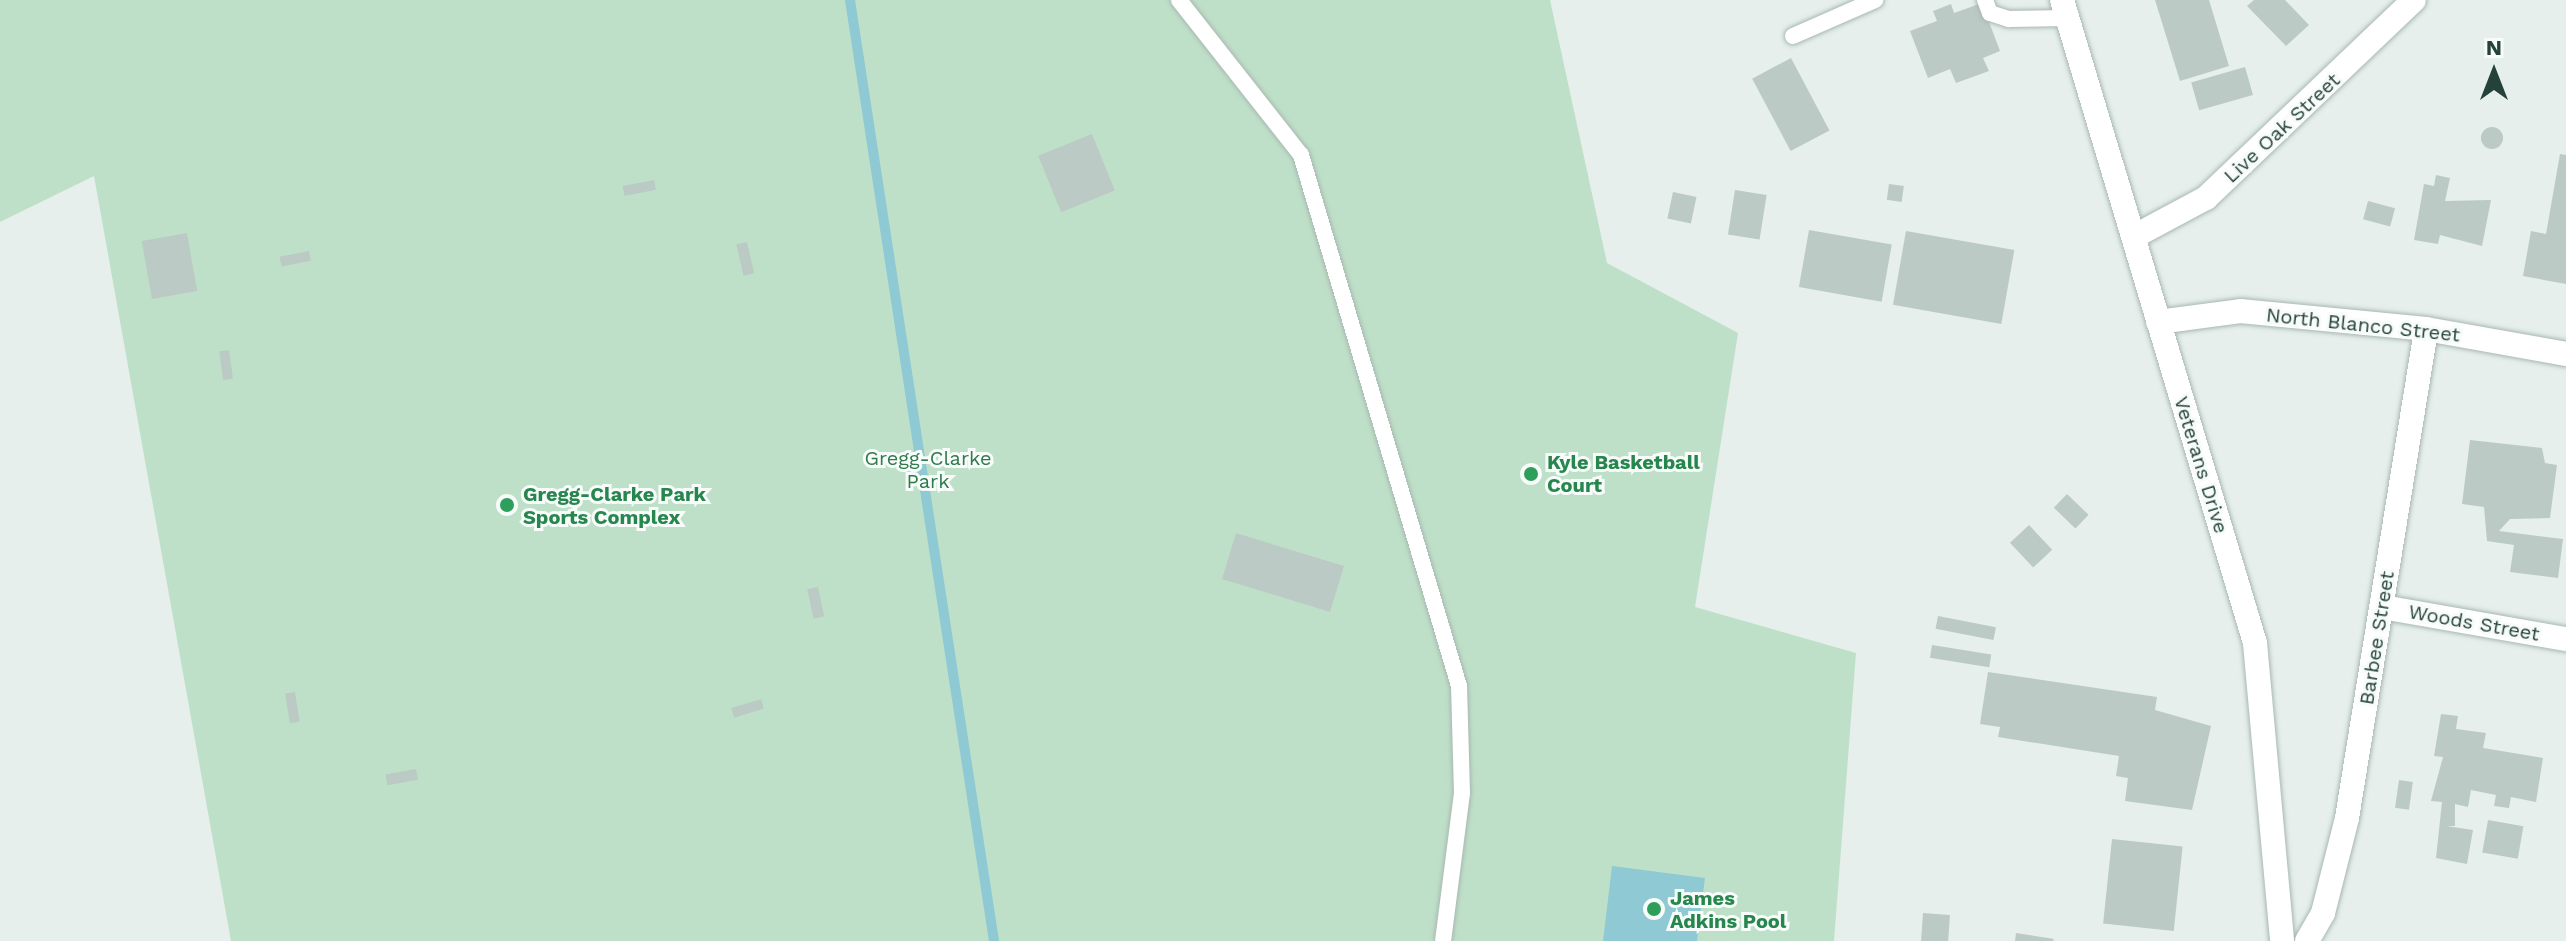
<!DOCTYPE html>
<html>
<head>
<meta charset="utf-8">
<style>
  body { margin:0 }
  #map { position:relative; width:2566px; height:941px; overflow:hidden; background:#e6efeb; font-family:"Work Sans",sans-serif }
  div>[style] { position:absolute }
  .green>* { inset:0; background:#bfe0c8 }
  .water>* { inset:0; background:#8ec9d4 }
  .stream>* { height:10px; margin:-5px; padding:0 5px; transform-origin:5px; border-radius:5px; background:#8ec9d4 }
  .building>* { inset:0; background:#bbcac4; transform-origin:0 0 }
  .round { border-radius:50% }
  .roads { filter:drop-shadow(0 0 2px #a8b8b2) drop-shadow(0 0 2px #a8b8b2) }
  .service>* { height:16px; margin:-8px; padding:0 8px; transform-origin:8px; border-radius:8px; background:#fff }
  .minor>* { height:24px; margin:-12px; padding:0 12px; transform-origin:12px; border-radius:12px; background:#fff }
  .secondary>* { height:24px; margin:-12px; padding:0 12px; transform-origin:12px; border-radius:12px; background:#fff }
  .dots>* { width:22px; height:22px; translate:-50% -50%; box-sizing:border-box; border:4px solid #f7fbf9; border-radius:50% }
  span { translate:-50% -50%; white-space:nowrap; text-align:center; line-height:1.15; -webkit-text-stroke:6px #f7fbf9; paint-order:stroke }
  .street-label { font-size:20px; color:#24423a }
  .park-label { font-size:20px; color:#2d7a4b }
  .leisure-label { font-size:20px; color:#27864d; font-weight:700 }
  .left { translate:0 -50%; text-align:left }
  .north { position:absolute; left:2454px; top:32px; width:80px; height:80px; -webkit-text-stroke:6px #f7fbf9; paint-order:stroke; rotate:0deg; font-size:22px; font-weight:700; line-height:32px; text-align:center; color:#24423a }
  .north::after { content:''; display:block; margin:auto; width:28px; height:36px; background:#24423a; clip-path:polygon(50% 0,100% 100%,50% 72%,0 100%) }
</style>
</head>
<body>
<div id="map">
  <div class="green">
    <i style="clip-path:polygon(0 0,1550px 0,1607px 263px,1738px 333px,1695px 607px,1856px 653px,1834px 941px,231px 941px,94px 176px,0 222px)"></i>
  </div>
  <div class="water">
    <i style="clip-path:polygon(1612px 866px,1705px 878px,1697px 941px,1603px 941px)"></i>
  </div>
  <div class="stream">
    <i style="left:850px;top:0;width:952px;rotate:81.3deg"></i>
  </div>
  <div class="building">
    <i style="clip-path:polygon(2155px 0,2209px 0,2229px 66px,2180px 81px)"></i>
    <i style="clip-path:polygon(2254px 0,2285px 0,2309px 25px,2286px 46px,2247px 6px)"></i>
    <i style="clip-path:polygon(1982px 3px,2000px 51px,1983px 58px,1989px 71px,1956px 83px,1950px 69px,1928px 78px,1910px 31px,1937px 21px,1933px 11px,1951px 4px,1954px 13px)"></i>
    <i style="left:1791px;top:58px;width:82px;height:44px;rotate:62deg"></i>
    <i style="left:2245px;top:67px;width:29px;height:56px;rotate:74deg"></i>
    <i class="round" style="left:2481px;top:127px;width:22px;height:22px"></i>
    <i style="left:1092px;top:134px;width:61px;height:58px;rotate:68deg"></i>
    <i style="clip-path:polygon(2560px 154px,2566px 155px,2566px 284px,2523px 276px,2531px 231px,2546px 234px)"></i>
    <i style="clip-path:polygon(2436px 175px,2450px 178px,2445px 201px,2491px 200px,2482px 246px,2440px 235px,2438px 244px,2414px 240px,2424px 184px,2434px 186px)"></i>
    <i style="left:654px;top:180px;width:10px;height:32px;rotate:79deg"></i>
    <i style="left:1889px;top:184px;width:15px;height:16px;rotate:8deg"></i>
    <i style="left:1735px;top:190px;width:32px;height:45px;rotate:9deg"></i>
    <i style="left:1673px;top:192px;width:24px;height:27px;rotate:12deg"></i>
    <i style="left:2368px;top:201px;width:28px;height:19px;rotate:15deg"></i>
    <i style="left:1809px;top:230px;width:84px;height:58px;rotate:10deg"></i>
    <i style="left:1906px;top:231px;width:110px;height:75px;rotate:10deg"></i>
    <i style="left:187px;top:233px;width:59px;height:46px;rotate:80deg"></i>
    <i style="left:747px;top:242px;width:32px;height:11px;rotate:77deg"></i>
    <i style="left:309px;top:251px;width:10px;height:30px;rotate:79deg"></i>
    <i style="left:229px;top:350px;width:29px;height:10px;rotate:82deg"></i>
    <i style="clip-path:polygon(2470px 440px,2542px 448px,2545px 463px,2557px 465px,2550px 518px,2510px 519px,2499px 531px,2563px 539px,2558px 578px,2510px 572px,2514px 545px,2487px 541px,2484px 507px,2462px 504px)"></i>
    <i style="left:2067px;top:494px;width:30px;height:19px;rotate:44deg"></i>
    <i style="left:2029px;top:525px;width:34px;height:26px;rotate:47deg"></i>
    <i style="left:1236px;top:533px;width:113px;height:48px;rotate:17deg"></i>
    <i style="left:818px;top:587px;width:30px;height:11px;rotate:78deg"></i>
    <i style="left:1938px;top:616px;width:59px;height:13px;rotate:11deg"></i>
    <i style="left:1932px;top:645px;width:60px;height:13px;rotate:9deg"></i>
    <i style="clip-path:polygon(1988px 672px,2157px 697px,2155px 710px,2211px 726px,2192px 810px,2125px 801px,2128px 778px,2116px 776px,2119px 756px,1998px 737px,2000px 727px,1980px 724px)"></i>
    <i style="left:295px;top:692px;width:30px;height:10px;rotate:81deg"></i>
    <i style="left:761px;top:699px;width:10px;height:31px;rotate:73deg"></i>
    <i style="clip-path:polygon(2441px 714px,2458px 716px,2456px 729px,2486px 733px,2483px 748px,2543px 758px,2536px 802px,2511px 797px,2509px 808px,2494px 806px,2496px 795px,2471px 790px,2468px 807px,2455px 804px,2455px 826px,2446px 826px,2473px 830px,2467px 864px,2436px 858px,2442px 802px,2431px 801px,2443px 757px,2434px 756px)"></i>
    <i style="left:416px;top:769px;width:11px;height:31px;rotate:80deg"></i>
    <i style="left:2399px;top:780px;width:14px;height:28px;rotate:8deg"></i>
    <i style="left:2488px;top:820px;width:36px;height:33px;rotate:10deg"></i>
    <i style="left:2112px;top:839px;width:71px;height:85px;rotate:6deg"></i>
    <i style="left:1923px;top:913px;width:27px;height:28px;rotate:4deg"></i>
    <i style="clip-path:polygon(2016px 933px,2054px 939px,2053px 941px,2015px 941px)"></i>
  </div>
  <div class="roads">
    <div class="service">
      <i style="left:1179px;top:0;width:197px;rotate:51.8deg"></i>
      <i style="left:1301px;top:155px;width:554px;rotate:73.43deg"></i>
      <i style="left:1459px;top:686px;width:107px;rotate:88.4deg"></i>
      <i style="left:1462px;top:793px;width:149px;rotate:97.3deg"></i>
      <i style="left:1985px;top:0;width:14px;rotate:69deg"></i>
      <i style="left:1990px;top:13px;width:20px;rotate:18deg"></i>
      <i style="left:2009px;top:19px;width:59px;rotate:-1deg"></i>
      <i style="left:1793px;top:36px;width:90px;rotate:-23.7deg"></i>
    </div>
    <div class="minor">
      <i style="left:2135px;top:236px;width:81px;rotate:-28.2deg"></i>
      <i style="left:2206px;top:198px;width:287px;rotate:-43.6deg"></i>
      <i style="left:2158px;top:322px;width:83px;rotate:-7.6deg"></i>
      <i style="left:2240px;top:311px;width:187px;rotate:5.5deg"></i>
      <i style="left:2426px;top:329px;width:142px;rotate:10.1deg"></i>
      <i style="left:2382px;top:607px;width:187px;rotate:9.9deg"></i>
      <i style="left:2307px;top:941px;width:32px;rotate:-60deg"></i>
      <i style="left:2323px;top:913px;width:98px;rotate:-75.8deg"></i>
      <i style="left:2347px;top:818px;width:495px;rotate:-80.8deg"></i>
    </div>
    <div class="secondary">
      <i style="left:2062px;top:0;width:671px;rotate:73.29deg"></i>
      <i style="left:2255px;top:643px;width:299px;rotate:84.8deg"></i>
    </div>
  </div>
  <div class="dots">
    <i style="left:1531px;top:474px;background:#2e9e5b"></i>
    <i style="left:507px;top:505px;background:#2e9e5b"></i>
    <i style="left:1654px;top:909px;background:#2e9e5b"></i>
  </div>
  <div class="street-label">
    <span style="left:2282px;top:128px;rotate:-43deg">Live Oak Street</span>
    <span style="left:2363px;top:325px;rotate:6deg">North Blanco Street</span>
    <span style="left:2201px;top:465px;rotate:73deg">Veterans Drive</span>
    <span style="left:2474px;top:623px;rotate:10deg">Woods Street</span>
    <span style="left:2377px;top:638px;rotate:-81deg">Barbee Street</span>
  </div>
  <div class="park-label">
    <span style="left:928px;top:470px">Gregg-Clarke<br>Park</span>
  </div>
  <div class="leisure-label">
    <span class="left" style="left:1547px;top:474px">Kyle Basketball<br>Court</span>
    <span class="left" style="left:523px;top:506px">Gregg-Clarke Park<br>Sports Complex</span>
    <span class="left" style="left:1670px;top:910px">James<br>Adkins Pool</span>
  </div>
  <div class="north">N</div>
</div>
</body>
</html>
